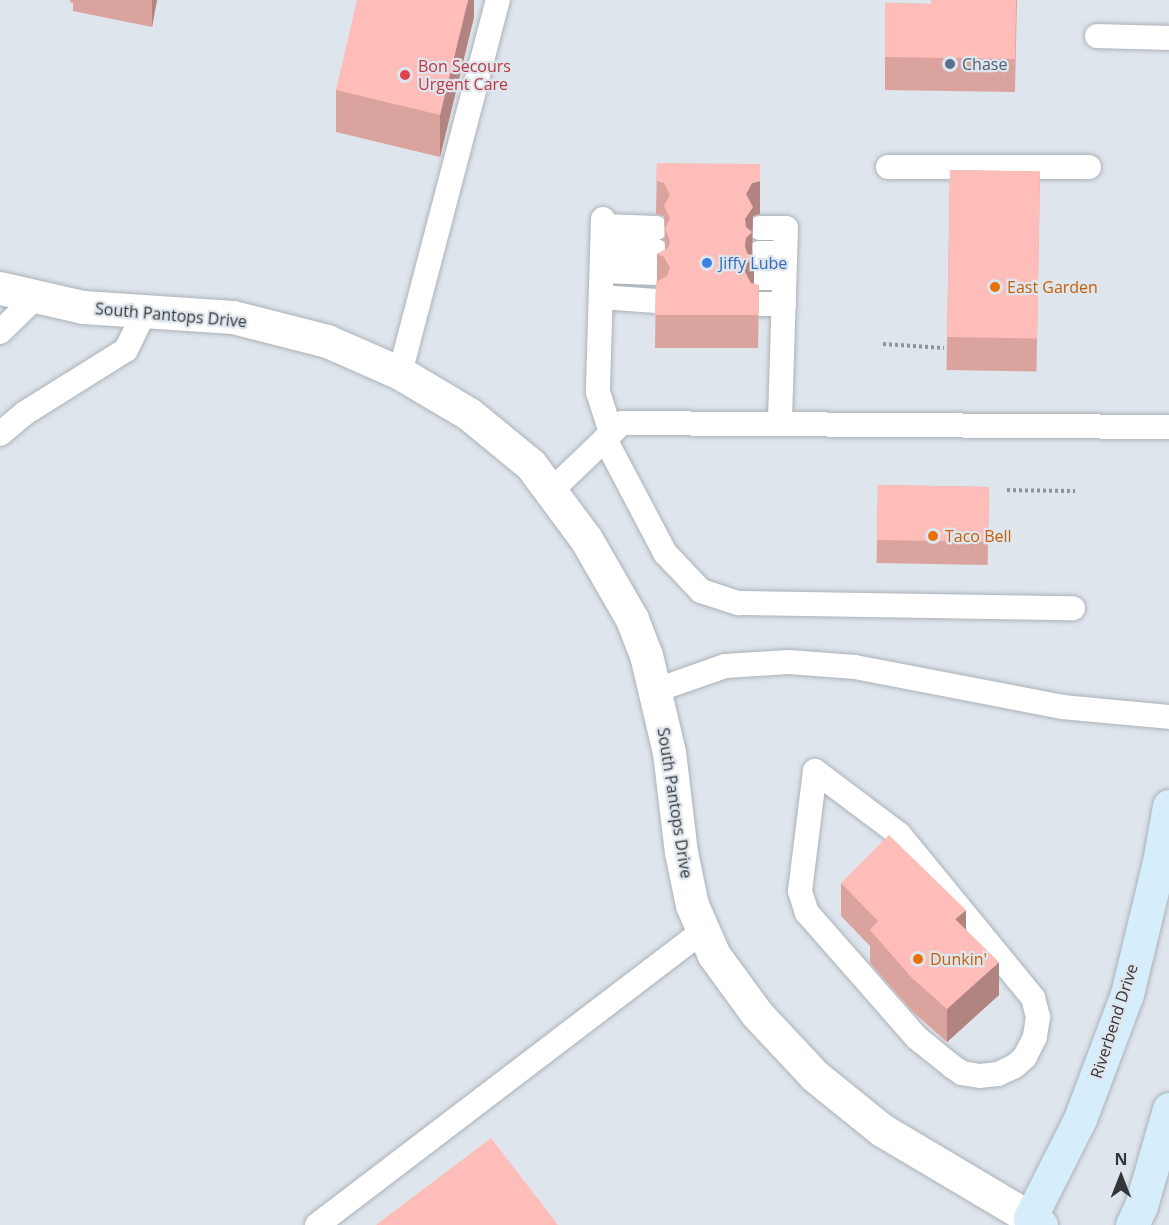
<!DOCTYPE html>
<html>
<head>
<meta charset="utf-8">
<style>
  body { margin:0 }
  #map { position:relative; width:1169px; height:1225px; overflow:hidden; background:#dee5ec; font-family:"Open Sans",sans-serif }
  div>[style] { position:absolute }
  .path>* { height:4px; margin-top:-2px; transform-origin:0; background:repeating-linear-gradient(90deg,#8f9499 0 3px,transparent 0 6px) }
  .roads { filter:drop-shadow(0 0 2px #abb2b8) drop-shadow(0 0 2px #abb2b8) }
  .lane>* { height:24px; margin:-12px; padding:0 12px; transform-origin:12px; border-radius:12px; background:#fff }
  .street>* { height:33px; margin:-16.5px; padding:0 16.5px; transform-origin:16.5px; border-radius:16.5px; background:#fff }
  .secondary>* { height:33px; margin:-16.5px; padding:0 16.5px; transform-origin:16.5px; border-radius:16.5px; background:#d6edfb }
  .wall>* { inset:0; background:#daa39e; transform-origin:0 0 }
  .shaded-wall>* { inset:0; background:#b28481 }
  .building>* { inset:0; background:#febdb8; transform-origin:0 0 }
  .dots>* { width:16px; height:16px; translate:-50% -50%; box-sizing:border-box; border:3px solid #dee5ec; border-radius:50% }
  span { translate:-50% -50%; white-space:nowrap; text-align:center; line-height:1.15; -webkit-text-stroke:4.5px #dee5ec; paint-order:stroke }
  .service-label { font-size:16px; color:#4e5e75 }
  .left { translate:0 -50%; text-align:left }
  .health-label { font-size:16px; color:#be3a42 }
  .shop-label { font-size:16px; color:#366cbe }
  .food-label { font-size:16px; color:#c56008 }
  .street-label { font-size:16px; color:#343739 }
  .north { position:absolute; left:1091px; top:1147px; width:60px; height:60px; -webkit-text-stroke:4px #dee5ec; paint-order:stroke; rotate:0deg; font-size:16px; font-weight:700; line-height:24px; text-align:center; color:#343739 }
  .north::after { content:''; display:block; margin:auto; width:21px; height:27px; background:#343739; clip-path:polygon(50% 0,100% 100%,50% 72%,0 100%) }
</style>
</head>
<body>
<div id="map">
  <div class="path">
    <i style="left:883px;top:344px;width:61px;rotate:3.8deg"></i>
    <i style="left:1007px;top:490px;width:68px;rotate:0.8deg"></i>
  </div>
  <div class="roads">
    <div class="lane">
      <i style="left:1097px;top:36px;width:72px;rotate:1.6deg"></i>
      <i style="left:888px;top:167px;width:201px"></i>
      <i style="left:603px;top:219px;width:173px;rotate:91.7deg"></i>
      <i style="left:598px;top:392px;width:43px;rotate:72.4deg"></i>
      <i style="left:603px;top:226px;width:53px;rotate:2.2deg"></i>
      <i style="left:760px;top:228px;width:26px"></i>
      <i style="left:786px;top:228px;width:196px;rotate:91.8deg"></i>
      <i style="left:602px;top:249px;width:54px;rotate:2.1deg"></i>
      <i style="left:759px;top:253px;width:26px"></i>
      <i style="left:602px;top:271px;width:54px;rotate:2.1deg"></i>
      <i style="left:759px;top:278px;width:25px"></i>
      <i style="left:601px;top:297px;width:55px;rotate:4.2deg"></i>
      <i style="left:759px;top:304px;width:25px"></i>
      <i style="left:0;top:332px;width:52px;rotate:-44.2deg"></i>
      <i style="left:400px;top:373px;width:386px;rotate:-75.3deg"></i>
      <i style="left:0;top:434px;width:33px;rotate:-40deg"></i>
      <i style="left:25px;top:413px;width:119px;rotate:-32deg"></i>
      <i style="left:126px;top:350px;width:43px;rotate:-64deg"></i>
      <i style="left:605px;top:439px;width:129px;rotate:62.2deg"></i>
      <i style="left:665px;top:553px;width:52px;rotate:46.5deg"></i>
      <i style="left:701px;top:591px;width:40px;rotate:18deg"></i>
      <i style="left:739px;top:603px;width:334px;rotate:0.9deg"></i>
      <i style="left:551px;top:491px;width:98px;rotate:-43.8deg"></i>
      <i style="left:622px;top:423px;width:547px;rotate:0.42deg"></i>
      <i style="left:654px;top:691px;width:75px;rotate:-19.4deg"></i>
      <i style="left:725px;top:666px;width:64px;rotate:-3.6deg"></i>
      <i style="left:789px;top:662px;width:66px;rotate:4.3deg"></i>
      <i style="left:855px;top:667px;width:211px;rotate:10.9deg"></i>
      <i style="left:1062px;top:707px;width:107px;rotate:5.3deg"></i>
      <i style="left:815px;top:771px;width:105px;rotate:36.9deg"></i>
      <i style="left:899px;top:834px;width:212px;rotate:50.7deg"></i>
      <i style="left:1033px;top:998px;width:20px;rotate:75deg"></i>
      <i style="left:1038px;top:1017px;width:20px;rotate:99deg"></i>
      <i style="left:1035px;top:1037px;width:22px;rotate:117deg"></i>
      <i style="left:1025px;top:1057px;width:13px;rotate:138deg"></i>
      <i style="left:1015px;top:1066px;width:19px;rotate:155deg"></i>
      <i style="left:998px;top:1074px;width:18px;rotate:174deg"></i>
      <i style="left:980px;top:1076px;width:18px;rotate:-171deg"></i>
      <i style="left:962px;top:1073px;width:11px;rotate:-146deg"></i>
      <i style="left:953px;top:1067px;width:46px;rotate:-141.1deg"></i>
      <i style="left:917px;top:1038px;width:167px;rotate:-131.3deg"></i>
      <i style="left:807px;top:913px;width:23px;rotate:-108deg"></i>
      <i style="left:800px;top:891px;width:121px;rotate:-82.9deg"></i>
      <i style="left:317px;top:1225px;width:485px;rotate:-37.3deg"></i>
    </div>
    <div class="street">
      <i style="left:0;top:288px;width:85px;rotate:12.9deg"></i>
      <i style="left:83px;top:307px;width:150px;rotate:3.8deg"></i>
      <i style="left:233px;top:317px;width:97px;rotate:14.3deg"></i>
      <i style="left:327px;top:341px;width:80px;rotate:23.7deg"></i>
      <i style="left:400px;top:373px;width:80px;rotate:30.7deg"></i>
      <i style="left:469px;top:414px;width:80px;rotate:39.4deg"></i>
      <i style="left:531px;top:465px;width:92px;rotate:53.4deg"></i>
      <i style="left:586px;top:539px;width:92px;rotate:60.1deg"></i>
      <i style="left:632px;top:619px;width:39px;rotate:69deg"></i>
      <i style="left:646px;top:655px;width:100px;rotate:76.7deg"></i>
      <i style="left:669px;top:752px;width:101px;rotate:83.2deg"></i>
      <i style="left:681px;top:852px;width:54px;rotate:78.3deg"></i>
      <i style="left:692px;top:905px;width:55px;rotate:66.3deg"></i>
      <i style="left:714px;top:955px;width:73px;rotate:53.9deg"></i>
      <i style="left:757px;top:1014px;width:85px;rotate:46.9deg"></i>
      <i style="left:815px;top:1076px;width:86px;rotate:38.9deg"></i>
      <i style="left:882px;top:1130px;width:172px;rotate:30.7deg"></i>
      <i style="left:1030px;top:1218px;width:8px;rotate:120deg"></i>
    </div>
    <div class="secondary">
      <i style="left:1041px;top:1225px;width:13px;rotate:-148deg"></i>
      <i style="left:1030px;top:1218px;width:111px;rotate:-63.2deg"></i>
      <i style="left:1080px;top:1119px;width:134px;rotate:-69.4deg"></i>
      <i style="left:1127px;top:994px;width:136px;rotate:-76.4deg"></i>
      <i style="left:1159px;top:862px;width:57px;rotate:-79.9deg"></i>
      <i style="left:1132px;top:1225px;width:21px;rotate:-65deg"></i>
      <i style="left:1141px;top:1206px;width:101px;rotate:-73.9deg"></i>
    </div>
  </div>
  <div class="wall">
    <i style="clip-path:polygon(70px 0,157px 0,152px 27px,73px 11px,73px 3px,70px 2px)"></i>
    <i style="clip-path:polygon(474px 0,474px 17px,440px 157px,336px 132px,336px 90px)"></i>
    <i style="clip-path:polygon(1017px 0,1015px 92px,885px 90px,885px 3px,931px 4px)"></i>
    <i style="clip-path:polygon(657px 163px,760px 214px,753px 216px,752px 241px,754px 284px,759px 285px,758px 348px,655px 348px,656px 282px,657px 281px,657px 254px,665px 250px,664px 216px,656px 214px)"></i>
    <i style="left:950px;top:170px;width:90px;height:200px;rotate:1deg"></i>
    <i style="left:878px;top:485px;width:111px;height:78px;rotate:1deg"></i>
    <i style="clip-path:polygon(841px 883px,966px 929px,999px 995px,947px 1042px,912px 1011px,870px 963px,870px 946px,841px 916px)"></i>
  </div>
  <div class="shaded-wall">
    <i style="clip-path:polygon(152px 0,157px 0,152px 27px)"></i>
    <i style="clip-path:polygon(468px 0,474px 0,474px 17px,440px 157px,440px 115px)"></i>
    <i style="clip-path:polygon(760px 181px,760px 214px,753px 216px,752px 259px,754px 258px,754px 291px,745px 305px,745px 219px,746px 194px,752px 183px)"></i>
    <i style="clip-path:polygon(966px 910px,966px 943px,955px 919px)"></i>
    <i style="clip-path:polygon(999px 962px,999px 995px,947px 1042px,947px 1009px)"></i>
  </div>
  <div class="building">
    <i style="clip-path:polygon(357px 0,468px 0,440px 115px,336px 90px)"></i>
    <i style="clip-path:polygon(931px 0,1016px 0,1015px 59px,885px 57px,885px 3px,931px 4px)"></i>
    <i style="clip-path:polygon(657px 163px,760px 164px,760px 181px,752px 183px,746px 194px,753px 207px,745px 219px,746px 227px,752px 232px,746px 238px,745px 246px,747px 253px,754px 258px,747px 263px,745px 272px,751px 283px,759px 285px,758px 315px,655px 315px,656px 282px,667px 276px,670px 268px,664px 257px,657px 254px,668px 248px,670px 241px,665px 229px,670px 218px,664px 206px,670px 195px,664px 183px,656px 181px)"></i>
    <i style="left:950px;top:170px;width:90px;height:167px;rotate:1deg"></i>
    <i style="left:878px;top:485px;width:111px;height:55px;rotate:1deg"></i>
    <i style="clip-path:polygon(889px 835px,966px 910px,955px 919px,999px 962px,947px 1009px,912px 978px,870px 930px,878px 921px,841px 883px)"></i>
    <i style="clip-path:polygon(491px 1138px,558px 1225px,376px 1225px)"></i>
  </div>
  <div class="dots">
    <i style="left:950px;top:64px;background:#5c6f8a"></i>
    <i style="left:405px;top:75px;background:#e0444e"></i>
    <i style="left:707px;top:263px;background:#3f7fe0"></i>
    <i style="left:995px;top:287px;background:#e8710a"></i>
    <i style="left:933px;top:536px;background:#e8710a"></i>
    <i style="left:918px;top:959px;background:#e8710a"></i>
  </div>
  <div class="service-label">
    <span class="left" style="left:962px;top:64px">Chase</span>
  </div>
  <div class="health-label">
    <span class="left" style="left:418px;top:75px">Bon Secours<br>Urgent Care</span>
  </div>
  <div class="shop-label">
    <span class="left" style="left:719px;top:263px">Jiffy Lube</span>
  </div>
  <div class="food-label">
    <span class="left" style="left:1007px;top:287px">East Garden</span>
    <span class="left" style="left:945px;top:536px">Taco Bell</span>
    <span class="left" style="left:930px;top:959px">Dunkin'</span>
  </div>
  <div class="street-label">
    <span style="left:171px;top:315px;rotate:5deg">South Pantops Drive</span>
    <span style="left:675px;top:803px;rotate:81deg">South Pantops Drive</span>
    <span style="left:1114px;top:1021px;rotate:-72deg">Riverbend Drive</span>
  </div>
  <div class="north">N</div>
</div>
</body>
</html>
